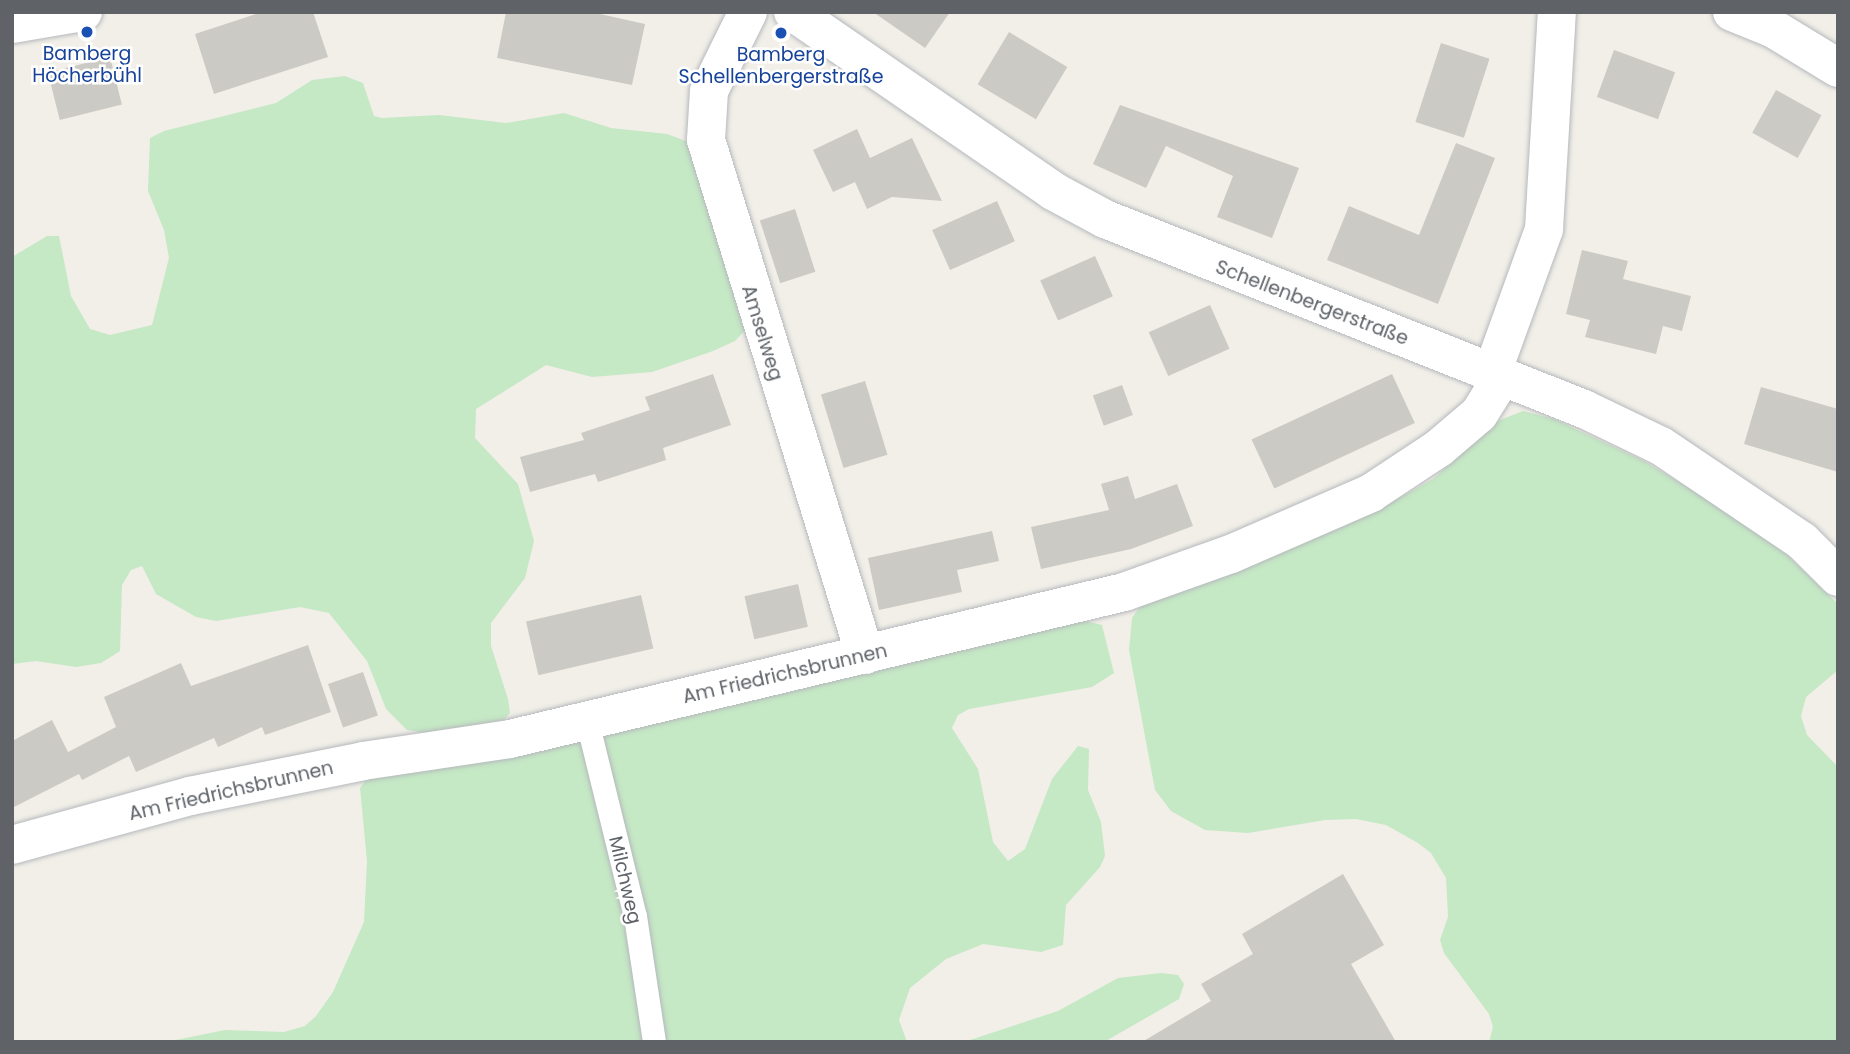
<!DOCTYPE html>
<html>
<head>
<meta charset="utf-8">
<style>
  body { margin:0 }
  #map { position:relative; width:1850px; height:1054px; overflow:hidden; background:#f1efe8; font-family:Poppins,sans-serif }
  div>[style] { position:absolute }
  .green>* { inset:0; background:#c5e8c5 }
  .building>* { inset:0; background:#cccac5; transform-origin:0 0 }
  .roads { filter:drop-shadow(0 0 2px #b5b8bc) drop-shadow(0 0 2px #b5b8bc) }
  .service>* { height:23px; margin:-11.5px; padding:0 11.5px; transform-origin:11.5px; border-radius:11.5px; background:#fff }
  .minor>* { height:38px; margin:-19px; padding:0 19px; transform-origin:19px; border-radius:19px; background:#fff }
  .dots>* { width:19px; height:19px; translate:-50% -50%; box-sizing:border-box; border:4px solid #fff; border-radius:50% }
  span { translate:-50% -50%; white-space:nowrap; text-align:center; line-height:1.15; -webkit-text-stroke:5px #fff; paint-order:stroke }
  .transit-label { font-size:19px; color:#164399 }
  .street-label { font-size:19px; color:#5f6368 }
  .frame { position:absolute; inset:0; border:14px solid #5f6368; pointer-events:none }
</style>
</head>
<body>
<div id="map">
  <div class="green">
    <i style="clip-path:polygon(345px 76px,363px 83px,374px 116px,382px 118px,439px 115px,506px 123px,564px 113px,611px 128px,667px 134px,694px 144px,749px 326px,735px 341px,713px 351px,652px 372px,592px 377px,546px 365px,476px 409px,475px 438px,518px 484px,534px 541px,525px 578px,491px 623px,491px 646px,508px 699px,510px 713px,504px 720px,425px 733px,407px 730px,386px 709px,367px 661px,329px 613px,300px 607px,216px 621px,196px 617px,156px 594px,142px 566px,131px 570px,122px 585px,120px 651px,101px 663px,76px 667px,36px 661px,12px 664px,12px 257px,47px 236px,59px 236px,71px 296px,90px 329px,110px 335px,152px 325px,169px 258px,164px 230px,148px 191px,150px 138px,164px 131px,276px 103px,312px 80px)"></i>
    <i style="clip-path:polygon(1523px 411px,1554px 419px,1644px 461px,1710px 501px,1786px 554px,1838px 604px,1838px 670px,1806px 697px,1801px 716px,1807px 735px,1838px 767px,1838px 1042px,1489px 1042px,1493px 1027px,1489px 1014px,1444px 953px,1440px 940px,1448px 917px,1446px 878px,1431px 853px,1418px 843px,1386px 825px,1356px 819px,1325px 820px,1248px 833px,1205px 830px,1171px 811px,1155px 790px,1129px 650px,1132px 618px,1144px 601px,1403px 496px,1433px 479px,1500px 420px)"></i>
    <i style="clip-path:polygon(1085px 621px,1102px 625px,1114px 673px,1092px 687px,969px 709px,958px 715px,952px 728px,978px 769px,993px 842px,1008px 861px,1025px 849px,1052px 779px,1078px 746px,1089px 749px,1088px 790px,1101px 822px,1105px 856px,1100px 867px,1066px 905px,1063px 945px,1041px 952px,983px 944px,946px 959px,910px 988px,899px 1020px,907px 1042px,166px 1042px,225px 1030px,284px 1032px,305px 1026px,316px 1016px,333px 992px,364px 922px,367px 861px,360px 788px,369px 776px)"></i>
    <i style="clip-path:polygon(1161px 973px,1178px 975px,1184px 984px,1179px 999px,1104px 1042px,964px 1042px,1058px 1011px,1118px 978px)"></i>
  </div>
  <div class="building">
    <i style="clip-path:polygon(262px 12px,313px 12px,328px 57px,214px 94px,195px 34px)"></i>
    <i style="clip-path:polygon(506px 12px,591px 12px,645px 24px,632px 85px,497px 58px)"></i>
    <i style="clip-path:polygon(873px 12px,950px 12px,925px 48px)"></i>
    <i style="left:1009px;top:32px;width:68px;height:61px;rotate:31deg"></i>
    <i style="left:1441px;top:43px;width:51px;height:83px;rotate:18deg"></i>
    <i style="left:1614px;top:50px;width:65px;height:50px;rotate:20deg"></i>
    <i style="left:110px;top:57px;width:49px;height:64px;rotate:76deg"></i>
    <i style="left:1776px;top:90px;width:52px;height:49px;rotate:29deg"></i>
    <i style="clip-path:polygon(1120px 105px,1299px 168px,1272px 238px,1217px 217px,1233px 176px,1166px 146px,1146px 188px,1093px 164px)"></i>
    <i style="clip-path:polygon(857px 129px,870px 158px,912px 138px,942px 201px,892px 197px,867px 209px,855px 182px,833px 192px,813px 150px)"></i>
    <i style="clip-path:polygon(1456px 143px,1495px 158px,1438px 304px,1327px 260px,1349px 206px,1419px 235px)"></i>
    <i style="left:997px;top:201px;width:44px;height:71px;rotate:66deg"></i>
    <i style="left:795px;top:209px;width:66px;height:37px;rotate:72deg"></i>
    <i style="clip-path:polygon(1582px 250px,1628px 261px,1623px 279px,1691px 296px,1682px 331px,1663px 326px,1656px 354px,1585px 337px,1590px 320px,1566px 314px)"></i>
    <i style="left:1095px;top:256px;width:44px;height:60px;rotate:66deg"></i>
    <i style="left:1210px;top:305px;width:48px;height:67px;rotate:66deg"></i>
    <i style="clip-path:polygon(713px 374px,731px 425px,663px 448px,666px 460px,598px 482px,595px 474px,530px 492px,520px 457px,584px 440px,581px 433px,650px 410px,645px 397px)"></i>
    <i style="left:1392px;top:374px;width:54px;height:155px;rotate:65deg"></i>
    <i style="left:865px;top:381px;width:77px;height:46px;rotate:73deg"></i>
    <i style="left:1122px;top:385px;width:32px;height:31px;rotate:70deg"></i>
    <i style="clip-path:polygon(1761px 387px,1838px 409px,1838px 472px,1744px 444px)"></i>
    <i style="clip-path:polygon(1128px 476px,1135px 499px,1177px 484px,1193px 526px,1131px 549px,1041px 569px,1031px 527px,1109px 510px,1101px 484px)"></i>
    <i style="clip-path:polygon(992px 531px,999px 561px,957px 570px,962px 592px,879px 610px,868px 558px)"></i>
    <i style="left:798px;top:584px;width:44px;height:55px;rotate:77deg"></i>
    <i style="left:641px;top:595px;width:55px;height:118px;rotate:77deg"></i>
    <i style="clip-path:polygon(308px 645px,331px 712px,265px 735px,262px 727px,218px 747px,214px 738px,136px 772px,129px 756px,82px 780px,79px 774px,12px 808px,12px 741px,52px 720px,68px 752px,116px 727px,104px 697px,181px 663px,191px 686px)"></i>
    <i style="left:363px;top:672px;width:46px;height:37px;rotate:71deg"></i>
    <i style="clip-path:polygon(1343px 874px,1384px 945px,1351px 964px,1396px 1042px,1142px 1042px,1211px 1001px,1201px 984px,1253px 954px,1242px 934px)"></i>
  </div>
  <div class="roads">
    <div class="service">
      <i style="left:587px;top:721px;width:201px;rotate:76.2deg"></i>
      <i style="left:635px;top:916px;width:127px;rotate:81.4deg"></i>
    </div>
    <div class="minor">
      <i style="left:748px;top:12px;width:88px;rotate:116.3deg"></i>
      <i style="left:709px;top:91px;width:49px;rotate:93.5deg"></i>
      <i style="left:706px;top:140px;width:539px;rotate:72.84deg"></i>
      <i style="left:793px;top:12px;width:316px;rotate:34.5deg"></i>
      <i style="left:1053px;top:191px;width:59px;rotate:28.3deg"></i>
      <i style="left:1105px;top:219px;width:515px;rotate:21.64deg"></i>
      <i style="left:1584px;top:409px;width:85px;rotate:25.7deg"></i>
      <i style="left:1661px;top:446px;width:170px;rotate:34deg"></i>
      <i style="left:1802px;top:541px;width:51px;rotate:45deg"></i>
      <i style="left:1732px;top:12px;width:45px;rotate:22deg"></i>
      <i style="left:1774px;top:29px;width:75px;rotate:31.4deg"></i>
      <i style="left:12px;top:24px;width:72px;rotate:-9.6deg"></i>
      <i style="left:1492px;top:373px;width:153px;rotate:-70.1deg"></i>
      <i style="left:1544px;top:229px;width:217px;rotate:-86.6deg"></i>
      <i style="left:12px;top:845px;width:185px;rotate:-15.4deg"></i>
      <i style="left:190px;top:796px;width:177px;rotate:-11.4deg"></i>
      <i style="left:363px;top:761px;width:149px;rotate:-8.5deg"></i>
      <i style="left:510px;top:739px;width:631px;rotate:-13.46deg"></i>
      <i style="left:1124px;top:592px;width:114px;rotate:-19.6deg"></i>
      <i style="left:1231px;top:554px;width:153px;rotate:-23.5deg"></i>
      <i style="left:1371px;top:493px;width:82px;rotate:-33.5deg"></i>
      <i style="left:1439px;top:448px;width:52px;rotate:-40.4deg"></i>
      <i style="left:1479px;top:414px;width:44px;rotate:-58.1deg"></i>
    </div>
  </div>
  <div class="dots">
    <i style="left:87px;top:32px;background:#1a4fb4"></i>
    <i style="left:781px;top:33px;background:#1a4fb4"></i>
  </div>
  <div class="transit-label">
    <span style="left:87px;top:65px">Bamberg<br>Höcherbühl</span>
    <span style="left:781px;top:66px">Bamberg<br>Schellenbergerstraße</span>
  </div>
  <div class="street-label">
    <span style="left:1312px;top:303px;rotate:21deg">Schellenbergerstraße</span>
    <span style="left:762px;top:333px;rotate:73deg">Amselweg</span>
    <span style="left:785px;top:674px;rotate:-13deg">Am Friedrichsbrunnen</span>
    <span style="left:231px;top:791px;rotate:-13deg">Am Friedrichsbrunnen</span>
    <span style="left:625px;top:880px;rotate:77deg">Milchweg</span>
  </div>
  <div class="frame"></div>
</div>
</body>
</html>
